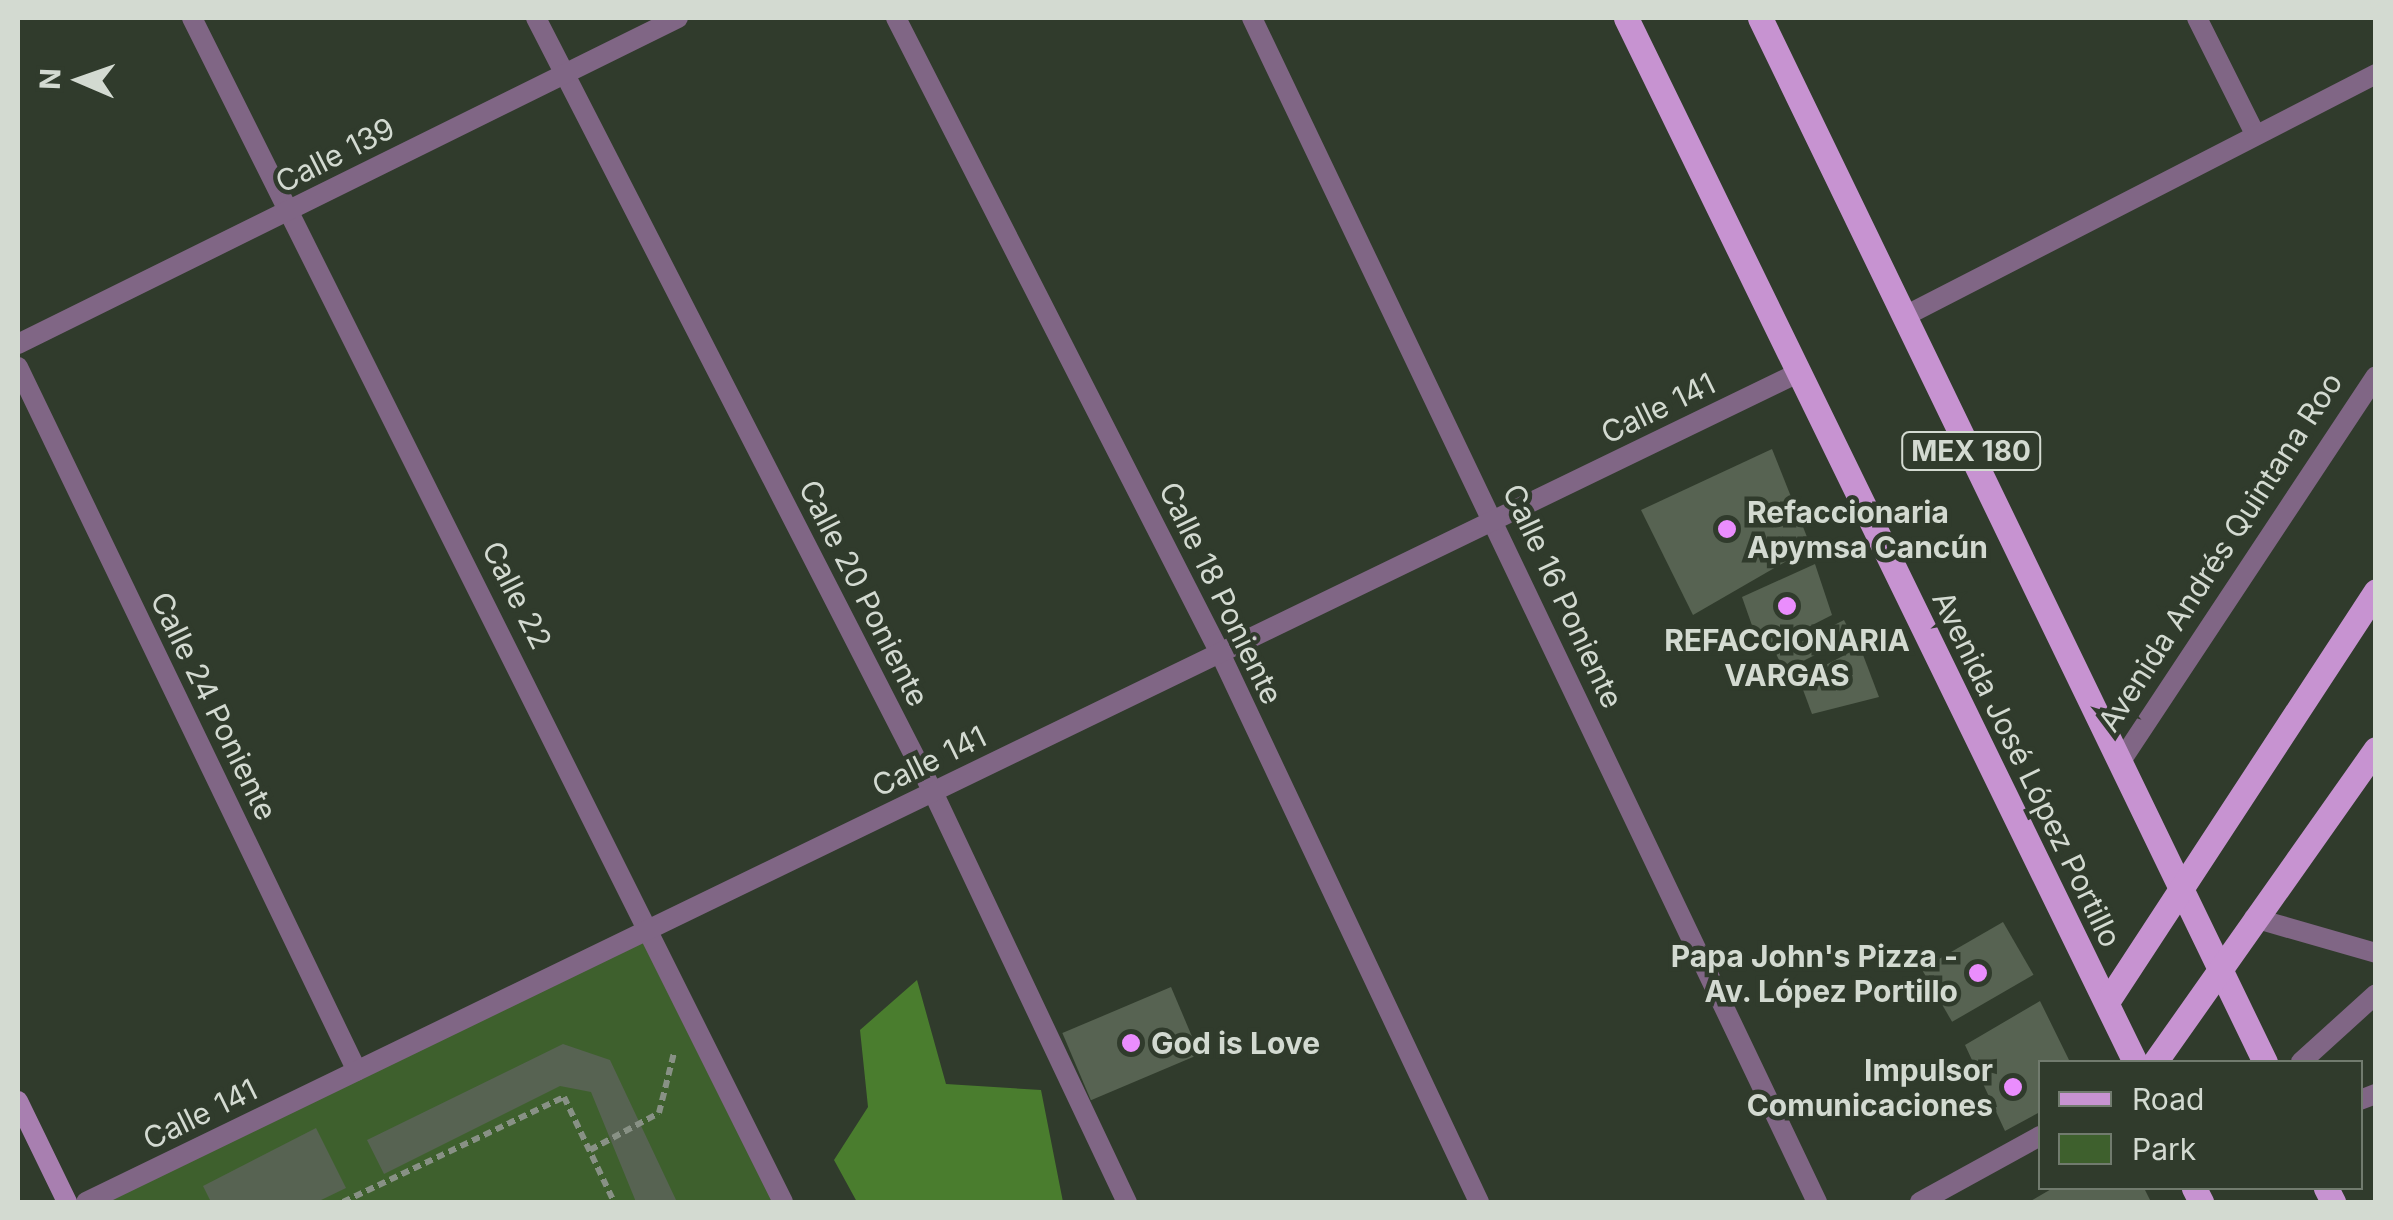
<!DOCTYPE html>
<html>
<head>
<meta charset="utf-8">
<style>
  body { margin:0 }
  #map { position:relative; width:2393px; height:1220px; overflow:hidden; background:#303b2c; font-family:Inter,sans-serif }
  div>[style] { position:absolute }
  .green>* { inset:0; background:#3e602d }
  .forest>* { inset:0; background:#4a7d2e }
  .building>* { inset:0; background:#576352; transform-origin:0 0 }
  .path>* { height:6px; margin-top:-3px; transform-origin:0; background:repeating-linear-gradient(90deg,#889185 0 8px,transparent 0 13px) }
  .service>* { height:20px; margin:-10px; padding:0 10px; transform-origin:10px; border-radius:10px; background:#806685 }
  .minor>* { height:20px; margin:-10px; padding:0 10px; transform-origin:10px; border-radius:10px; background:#806685 }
  .tertiary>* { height:20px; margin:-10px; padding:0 10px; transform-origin:10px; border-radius:10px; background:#806685 }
  .secondary>* { height:20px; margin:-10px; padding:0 10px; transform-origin:10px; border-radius:10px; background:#a87fb0 }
  .primary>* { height:25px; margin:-12.5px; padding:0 12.5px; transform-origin:12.5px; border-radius:12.5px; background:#c793d1 }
  .dots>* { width:28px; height:28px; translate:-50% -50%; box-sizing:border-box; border:5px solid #303b2c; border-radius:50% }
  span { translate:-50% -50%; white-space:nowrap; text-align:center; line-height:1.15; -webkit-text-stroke:9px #303b2c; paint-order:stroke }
  .shield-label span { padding:2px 8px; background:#303b2c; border:2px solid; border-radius:8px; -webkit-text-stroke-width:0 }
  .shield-label { font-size:28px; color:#d3dad1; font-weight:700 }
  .street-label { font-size:30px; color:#d3dad1 }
  .poi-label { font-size:30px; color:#d3dad1; font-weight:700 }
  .left { translate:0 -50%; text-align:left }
  .right { translate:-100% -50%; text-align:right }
  .frame { position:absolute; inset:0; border:20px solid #d3dad1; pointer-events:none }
  .legend { position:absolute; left:2038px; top:1060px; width:325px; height:130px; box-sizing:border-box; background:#303b2c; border:2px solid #717b6e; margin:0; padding:12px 18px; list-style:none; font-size:30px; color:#d3dad1 }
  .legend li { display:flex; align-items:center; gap:20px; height:50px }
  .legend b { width:50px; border:2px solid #717b6e }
  .north { position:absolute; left:30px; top:30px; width:100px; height:100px; -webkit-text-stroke:8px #303b2c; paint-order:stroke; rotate:272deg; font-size:28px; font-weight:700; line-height:40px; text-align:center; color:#d3dad1 }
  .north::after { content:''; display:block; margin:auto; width:35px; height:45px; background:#d3dad1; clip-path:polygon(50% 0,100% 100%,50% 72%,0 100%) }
</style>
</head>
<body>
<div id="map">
  <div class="green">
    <i style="clip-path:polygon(654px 928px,783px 1202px,86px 1202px)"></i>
  </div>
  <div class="forest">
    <i style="clip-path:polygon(917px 980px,946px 1084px,1041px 1090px,1063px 1202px,857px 1202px,834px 1160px,868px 1107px,860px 1030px)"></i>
  </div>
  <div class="building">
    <i style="clip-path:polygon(1772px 449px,1811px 547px,1693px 615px,1641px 510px)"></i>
    <i style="clip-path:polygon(1815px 564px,1832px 615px,1761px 651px,1742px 597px)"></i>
    <i style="left:1844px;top:620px;width:18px;height:76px;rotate:63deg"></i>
    <i style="clip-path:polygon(1860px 647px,1879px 697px,1812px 714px,1799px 679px)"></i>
    <i style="left:2003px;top:922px;width:61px;height:94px;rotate:60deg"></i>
    <i style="left:1171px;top:987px;width:73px;height:118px;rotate:67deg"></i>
    <i style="clip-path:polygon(2040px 1001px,2070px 1062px,2040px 1062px,2040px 1112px,2005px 1131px,1965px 1045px)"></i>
    <i style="clip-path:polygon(563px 1044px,610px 1060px,677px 1202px,636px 1202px,591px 1092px,560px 1086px,384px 1174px,367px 1140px)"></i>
    <i style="clip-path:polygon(316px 1128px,346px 1188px,317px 1202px,211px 1202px,203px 1186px)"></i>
    <i style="clip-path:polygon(2053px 1188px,2144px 1188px,2151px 1202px,2029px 1202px)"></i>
  </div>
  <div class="path">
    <i style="left:590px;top:1150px;width:78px;rotate:-28.2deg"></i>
    <i style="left:659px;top:1113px;width:62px;rotate:-76deg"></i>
    <i style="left:343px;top:1202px;width:245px;rotate:-25.4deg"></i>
    <i style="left:564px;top:1097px;width:116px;rotate:64.5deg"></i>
  </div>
  <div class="service">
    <i style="left:2254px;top:918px;width:127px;rotate:16deg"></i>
    <i style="left:2301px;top:1062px;width:101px;rotate:-42.2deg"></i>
    <i style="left:2360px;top:1100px;width:17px;rotate:-21deg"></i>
  </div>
  <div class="minor">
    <i style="left:192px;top:18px;width:1323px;rotate:63.47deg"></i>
    <i style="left:536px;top:18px;width:870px;rotate:62.85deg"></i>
    <i style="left:933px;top:792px;width:454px;rotate:64.7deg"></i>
    <i style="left:896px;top:18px;width:713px;rotate:62.97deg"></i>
    <i style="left:1220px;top:653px;width:607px;rotate:64.74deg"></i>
    <i style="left:1252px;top:18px;width:1312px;rotate:64.49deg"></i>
    <i style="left:2197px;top:18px;width:130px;rotate:63.4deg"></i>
    <i style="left:1907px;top:315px;width:527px;rotate:-27.2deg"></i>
    <i style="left:18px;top:344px;width:736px;rotate:-26.29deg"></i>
    <i style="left:18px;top:367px;width:781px;rotate:64.29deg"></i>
    <i style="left:86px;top:1202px;width:1902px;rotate:-25.84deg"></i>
    <i style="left:1920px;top:1202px;width:137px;rotate:-28.8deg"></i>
  </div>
  <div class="tertiary">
    <i style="left:2119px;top:764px;width:465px;rotate:-56.5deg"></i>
  </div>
  <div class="secondary">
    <i style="left:18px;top:1101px;width:112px;rotate:64.1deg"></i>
  </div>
  <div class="primary">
    <i style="left:1626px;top:18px;width:1161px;rotate:64.01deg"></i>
    <i style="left:1760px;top:18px;width:1160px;rotate:64.19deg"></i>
    <i style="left:2107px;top:1002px;width:491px;rotate:-56.8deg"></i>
    <i style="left:2155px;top:1062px;width:383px;rotate:-54.8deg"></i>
    <i style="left:2194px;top:1188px;width:16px;rotate:63deg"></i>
    <i style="left:2326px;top:1188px;width:16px;rotate:63deg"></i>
  </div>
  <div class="dots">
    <i style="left:1727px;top:529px;background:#ea8dfd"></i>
    <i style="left:1787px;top:606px;background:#ea8dfd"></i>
    <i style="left:1978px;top:973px;background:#ea8dfd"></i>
    <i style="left:1131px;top:1043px;background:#ea8dfd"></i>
    <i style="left:2013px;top:1087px;background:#ea8dfd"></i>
  </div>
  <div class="shield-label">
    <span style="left:1971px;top:451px">MEX 180</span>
  </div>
  <div class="street-label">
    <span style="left:335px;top:155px;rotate:-27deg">Calle 139</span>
    <span style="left:1658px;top:408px;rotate:-26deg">Calle 141</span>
    <span style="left:2220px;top:552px;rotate:-57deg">Avenida Andrés Quintana Roo</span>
    <span style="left:864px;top:593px;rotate:63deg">Calle 20 Poniente</span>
    <span style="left:1221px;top:593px;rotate:64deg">Calle 18 Poniente</span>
    <span style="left:517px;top:595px;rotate:63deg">Calle 22</span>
    <span style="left:1563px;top:596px;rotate:65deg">Calle 16 Poniente</span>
    <span style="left:214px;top:706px;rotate:64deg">Calle 24 Poniente</span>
    <span style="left:929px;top:761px;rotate:-26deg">Calle 141</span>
    <span style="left:2027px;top:769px;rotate:64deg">Avenida José López Portillo</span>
    <span style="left:200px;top:1114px;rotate:-26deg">Calle 141</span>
  </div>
  <div class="poi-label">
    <span class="left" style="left:1747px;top:529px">Refaccionaria<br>Apymsa Cancún</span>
    <span style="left:1787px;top:657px">REFACCIONARIA<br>VARGAS</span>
    <span class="right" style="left:1958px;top:973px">Papa John's Pizza -<br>Av. López Portillo</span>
    <span class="left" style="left:1151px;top:1043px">God is Love</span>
    <span class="right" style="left:1993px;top:1087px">Impulsor<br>Comunicaciones</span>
  </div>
  <div class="frame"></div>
  <ul class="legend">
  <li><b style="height:12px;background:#c793d1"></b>Road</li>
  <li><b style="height:28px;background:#3e602d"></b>Park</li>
  </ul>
  <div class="north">N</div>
</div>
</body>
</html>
